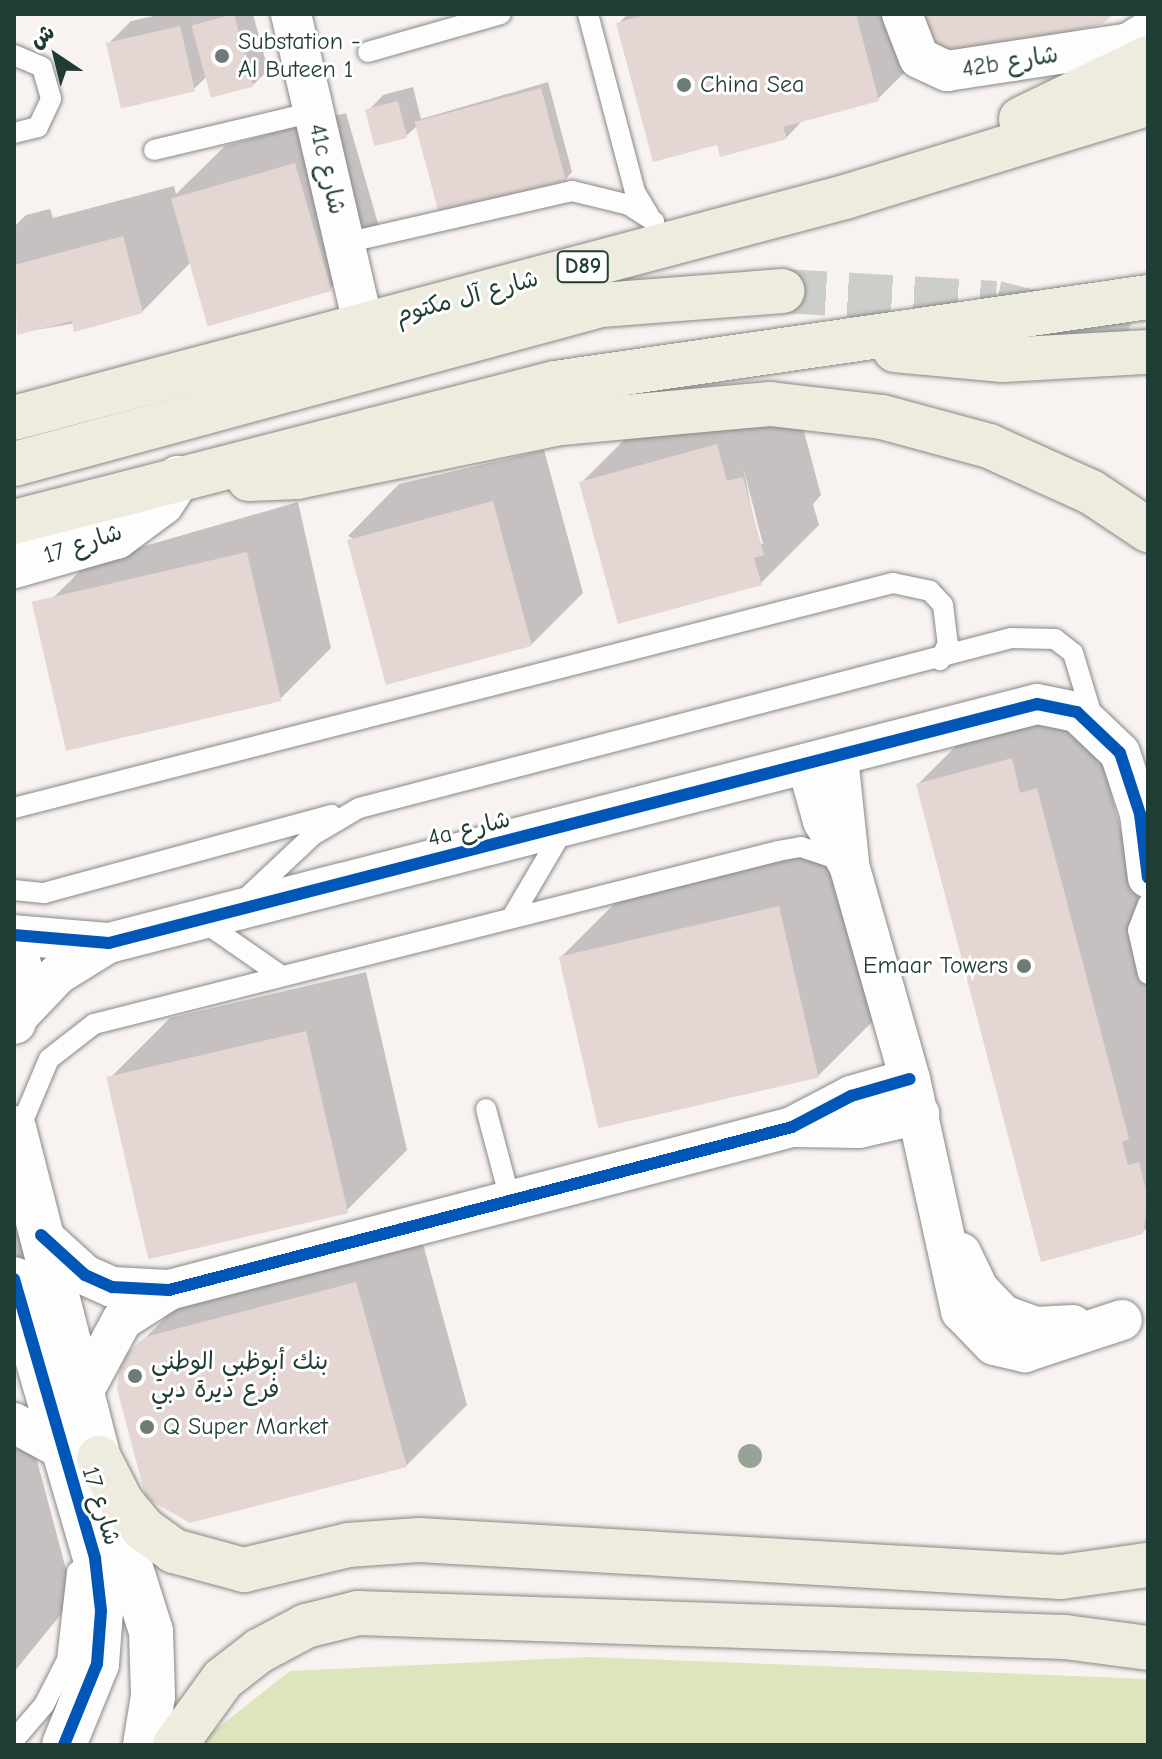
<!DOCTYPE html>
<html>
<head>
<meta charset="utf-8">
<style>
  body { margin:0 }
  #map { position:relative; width:1162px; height:1759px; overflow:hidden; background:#f8f2f0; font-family:"Comic Neue","Playpen Sans Arabic",sans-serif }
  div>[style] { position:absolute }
  .green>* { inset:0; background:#dce5bc }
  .shadow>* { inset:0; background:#0003 }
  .building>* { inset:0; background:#e4d6d3; transform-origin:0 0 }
  .primary-tunnel>* { height:44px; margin-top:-22px; transform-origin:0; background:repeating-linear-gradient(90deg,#cdceca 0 44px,transparent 0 66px) }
  .roads { filter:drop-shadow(0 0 2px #868986) drop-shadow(0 0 2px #868986) }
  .service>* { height:20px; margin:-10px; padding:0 10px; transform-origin:10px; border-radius:10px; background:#fefdfd }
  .minor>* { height:40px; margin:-20px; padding:0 20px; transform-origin:20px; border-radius:20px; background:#fefdfd }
  .tertiary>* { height:44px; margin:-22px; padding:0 22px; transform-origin:22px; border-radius:22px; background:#fefdfd }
  .primary>* { height:44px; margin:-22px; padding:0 22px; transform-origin:22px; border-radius:22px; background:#eeebdf }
  .cycleway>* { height:12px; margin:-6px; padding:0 6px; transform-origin:6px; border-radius:6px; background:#0057b8 }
  .trees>* { width:24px; height:24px; margin:-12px; border-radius:50%; background:#97a495 }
  .dots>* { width:22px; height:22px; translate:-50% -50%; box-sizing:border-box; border:4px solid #fff; border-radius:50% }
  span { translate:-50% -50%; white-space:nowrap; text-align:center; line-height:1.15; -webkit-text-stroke:6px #fff; paint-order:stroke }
  .shield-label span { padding:2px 6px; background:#fff; border:2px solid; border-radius:6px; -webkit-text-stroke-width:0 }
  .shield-label { font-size:22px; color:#1f3d34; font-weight:700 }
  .poi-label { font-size:24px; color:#1f3d34 }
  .left { translate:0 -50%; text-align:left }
  .right { translate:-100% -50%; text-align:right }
  .street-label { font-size:24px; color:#1f3d34 }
  .frame { position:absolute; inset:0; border:16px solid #1f3d34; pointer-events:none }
  .north { position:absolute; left:16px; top:16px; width:80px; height:80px; -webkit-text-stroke:6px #fff; paint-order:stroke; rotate:325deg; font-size:22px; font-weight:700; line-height:32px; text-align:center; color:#1f3d34 }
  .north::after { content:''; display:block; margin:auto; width:28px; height:36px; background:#1f3d34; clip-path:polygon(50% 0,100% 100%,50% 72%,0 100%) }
</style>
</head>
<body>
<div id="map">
  <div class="green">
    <i style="clip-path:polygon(590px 1657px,1148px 1679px,1148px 1745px,196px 1745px,290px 1671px)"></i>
  </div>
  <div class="shadow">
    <i style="clip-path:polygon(162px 14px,253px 14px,268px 70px,252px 86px,207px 76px,194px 89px,108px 44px,131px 21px)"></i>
    <i style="clip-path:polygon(628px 14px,1111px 14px,928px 49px,878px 99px,804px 119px,786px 138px,718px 143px,618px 24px)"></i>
    <i style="clip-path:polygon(548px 82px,572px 172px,565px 180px,418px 125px,406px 136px,368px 111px,383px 95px,413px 87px,421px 119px)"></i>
    <i style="clip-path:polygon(346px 113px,382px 237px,330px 289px,190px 263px,142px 312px,18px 333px,14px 227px,26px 215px,50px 209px,53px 218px,174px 186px,176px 194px,225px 146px)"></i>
    <i style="clip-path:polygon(evenodd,801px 420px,821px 495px,813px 504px,819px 525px,761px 583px,582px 482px,640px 424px,801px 420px,743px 467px,763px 544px,759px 544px,743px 467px)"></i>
    <i style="clip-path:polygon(544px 450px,583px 593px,532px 644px,348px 536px,399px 484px)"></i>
    <i style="clip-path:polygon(298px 502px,331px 648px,280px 699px,37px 614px,89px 562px)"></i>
    <i style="clip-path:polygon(1069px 702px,1095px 731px,1148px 935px,1148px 1226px,1142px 1233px,918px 784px,976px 726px)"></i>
    <i style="clip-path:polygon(839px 846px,878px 1016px,817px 1077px,561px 957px,622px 896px)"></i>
    <i style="clip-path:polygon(366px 972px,407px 1150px,346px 1211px,109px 1079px,170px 1018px)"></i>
    <i style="clip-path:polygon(14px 1170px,46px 1276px,14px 1309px)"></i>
    <i style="clip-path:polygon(417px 1222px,467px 1405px,406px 1466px,190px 1521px,148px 1497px,123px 1360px,185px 1298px)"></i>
    <i style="clip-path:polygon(14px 1407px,27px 1423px,67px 1573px,66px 1608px,14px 1672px)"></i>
  </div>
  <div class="building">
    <i style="left:234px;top:14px;width:75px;height:44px;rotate:75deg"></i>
    <i style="clip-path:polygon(649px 14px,856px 14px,879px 101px,783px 127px,787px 139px,720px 157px,717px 145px,653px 162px,616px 23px)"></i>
    <i style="clip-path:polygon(919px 14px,1114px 14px,1102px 24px,929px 64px)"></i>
    <i style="left:180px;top:26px;width:67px;height:76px;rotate:77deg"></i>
    <i style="left:541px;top:88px;width:96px;height:131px;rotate:75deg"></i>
    <i style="left:398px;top:101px;width:38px;height:34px;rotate:76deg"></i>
    <i style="left:295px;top:163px;width:133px;height:129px;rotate:74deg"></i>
    <i style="clip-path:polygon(123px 236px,143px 313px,74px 332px,72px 321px,17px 335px,14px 265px)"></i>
    <i style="clip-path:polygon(717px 444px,727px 481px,743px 477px,764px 555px,754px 558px,762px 585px,618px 624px,579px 482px)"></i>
    <i style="left:493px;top:501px;width:150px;height:151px;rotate:75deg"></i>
    <i style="left:247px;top:552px;width:153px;height:221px;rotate:77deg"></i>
    <i style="clip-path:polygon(1012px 758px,1020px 793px,1037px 788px,1129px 1139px,1122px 1142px,1128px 1165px,1139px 1162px,1148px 1198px,1143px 1234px,1041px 1262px,916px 784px)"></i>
    <i style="left:779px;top:906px;width:176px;height:226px;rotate:77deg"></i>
    <i style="left:306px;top:1031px;width:187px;height:205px;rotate:77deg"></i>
    <i style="clip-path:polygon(356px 1282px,407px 1467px,190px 1523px,146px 1498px,117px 1389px,121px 1359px,145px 1337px)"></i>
  </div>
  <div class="primary-tunnel">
    <i style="left:782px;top:291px;width:214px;rotate:3.2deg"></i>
    <i style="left:996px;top:303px;width:89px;rotate:13.6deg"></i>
    <i style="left:1083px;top:324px;width:71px;rotate:23.3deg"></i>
  </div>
  <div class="roads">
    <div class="service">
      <i style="left:588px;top:14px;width:184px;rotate:75.2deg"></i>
      <i style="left:635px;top:192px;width:27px;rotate:59deg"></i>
      <i style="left:368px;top:52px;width:138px;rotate:-15.9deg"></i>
      <i style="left:14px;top:55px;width:30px;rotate:23deg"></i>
      <i style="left:42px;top:67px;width:33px;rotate:74deg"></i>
      <i style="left:51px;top:99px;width:31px;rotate:115deg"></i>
      <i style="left:38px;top:127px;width:25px;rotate:166deg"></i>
      <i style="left:154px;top:150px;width:164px;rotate:-13.4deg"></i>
      <i style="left:345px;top:243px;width:233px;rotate:-12.9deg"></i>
      <i style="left:572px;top:191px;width:59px;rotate:13.8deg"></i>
      <i style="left:629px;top:205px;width:30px;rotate:33deg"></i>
      <i style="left:14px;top:808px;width:907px;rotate:-14.36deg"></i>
      <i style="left:893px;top:583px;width:38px;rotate:12deg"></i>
      <i style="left:930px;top:591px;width:19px;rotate:47deg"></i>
      <i style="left:943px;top:605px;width:38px;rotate:83deg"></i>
      <i style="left:948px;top:643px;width:19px;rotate:115deg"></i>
      <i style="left:14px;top:890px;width:30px;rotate:6deg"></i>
      <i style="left:44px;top:893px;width:298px;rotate:-15.2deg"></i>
      <i style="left:243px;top:901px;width:96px;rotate:-43.3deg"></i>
      <i style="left:313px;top:835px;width:53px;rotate:-30.4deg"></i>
      <i style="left:359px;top:808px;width:674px;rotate:-14.61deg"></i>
      <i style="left:1011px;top:638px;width:44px;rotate:1.3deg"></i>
      <i style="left:1055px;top:639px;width:23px;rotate:38deg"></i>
      <i style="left:1073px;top:653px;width:72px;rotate:73.1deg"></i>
      <i style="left:1148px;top:904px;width:28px;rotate:111deg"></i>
      <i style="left:1138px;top:930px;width:45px;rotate:77.2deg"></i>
      <i style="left:512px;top:917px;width:104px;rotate:-59.5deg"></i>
      <i style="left:201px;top:920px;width:96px;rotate:34.8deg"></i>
      <i style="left:486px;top:1109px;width:97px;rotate:75.1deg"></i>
      <i style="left:17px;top:1135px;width:82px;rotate:-67.2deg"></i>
      <i style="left:49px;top:1059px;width:57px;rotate:-37.9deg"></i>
      <i style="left:94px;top:1024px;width:706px;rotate:-14.19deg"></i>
      <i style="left:778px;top:851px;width:23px;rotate:-10deg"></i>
      <i style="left:801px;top:847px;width:41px;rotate:18.4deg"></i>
      <i style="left:14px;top:1740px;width:46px;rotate:-49.4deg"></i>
      <i style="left:44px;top:1705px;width:51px;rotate:-62.9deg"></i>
      <i style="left:67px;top:1660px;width:89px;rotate:-83.5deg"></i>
    </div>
    <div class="minor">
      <i style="left:291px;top:14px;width:317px;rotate:76.9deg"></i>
      <i style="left:902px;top:14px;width:47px;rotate:68.9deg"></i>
      <i style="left:919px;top:58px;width:31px;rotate:25deg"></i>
      <i style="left:947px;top:71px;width:184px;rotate:-8.7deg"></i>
      <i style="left:1129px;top:43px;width:22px;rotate:-32deg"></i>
      <i style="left:838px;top:757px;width:105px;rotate:84deg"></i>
      <i style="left:807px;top:764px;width:59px;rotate:74.3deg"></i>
      <i style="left:823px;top:821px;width:51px;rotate:59.4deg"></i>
      <i style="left:849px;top:865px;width:223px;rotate:74.1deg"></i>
      <i style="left:910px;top:1079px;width:238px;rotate:77.6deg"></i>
      <i style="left:961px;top:1311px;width:47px;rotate:45.9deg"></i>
      <i style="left:994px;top:1345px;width:32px;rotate:13deg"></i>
      <i style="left:1025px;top:1352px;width:102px;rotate:-18.3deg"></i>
      <i style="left:14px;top:935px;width:95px;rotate:4.8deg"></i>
      <i style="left:109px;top:943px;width:958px;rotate:-14.44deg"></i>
      <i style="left:1037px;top:704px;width:41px;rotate:11.3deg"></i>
      <i style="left:1077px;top:712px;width:59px;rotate:43.6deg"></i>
      <i style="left:1120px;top:753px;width:64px;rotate:71.8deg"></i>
      <i style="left:1140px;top:814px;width:64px;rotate:82.9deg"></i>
      <i style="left:17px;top:1017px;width:59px;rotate:-46.4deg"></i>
      <i style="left:58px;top:974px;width:55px;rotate:-31.7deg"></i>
      <i style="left:796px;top:1127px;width:63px;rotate:0.9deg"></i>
      <i style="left:859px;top:1128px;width:62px;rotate:-13.1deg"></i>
      <i style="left:41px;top:1235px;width:59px;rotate:42.3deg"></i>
      <i style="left:85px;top:1275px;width:30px;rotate:24deg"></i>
      <i style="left:112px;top:1287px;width:57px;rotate:3deg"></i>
      <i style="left:169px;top:1290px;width:644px;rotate:-14.66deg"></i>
      <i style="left:792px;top:1127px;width:67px;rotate:-27.7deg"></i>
      <i style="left:851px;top:1096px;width:61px;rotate:-16.1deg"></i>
      <i style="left:961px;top:1253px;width:41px;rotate:64.1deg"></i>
      <i style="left:979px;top:1290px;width:35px;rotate:46deg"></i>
      <i style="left:1003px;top:1315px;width:35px;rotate:20deg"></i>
      <i style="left:1036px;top:1327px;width:37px;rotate:-3deg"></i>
      <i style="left:82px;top:1394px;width:84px;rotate:-61.6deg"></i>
      <i style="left:122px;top:1320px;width:56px;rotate:-32.6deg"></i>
      <i style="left:14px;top:1423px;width:55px;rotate:28.4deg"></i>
    </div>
    <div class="tertiary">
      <i style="left:14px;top:566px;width:106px;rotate:-15.9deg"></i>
      <i style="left:116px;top:537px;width:57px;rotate:-36.5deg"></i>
      <i style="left:162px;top:503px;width:30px;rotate:-57deg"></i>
      <i style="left:14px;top:949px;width:32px;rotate:72deg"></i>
      <i style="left:24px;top:979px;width:44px;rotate:103.1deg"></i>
      <i style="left:14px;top:1128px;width:379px;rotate:75.6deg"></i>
      <i style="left:108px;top:1495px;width:143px;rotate:72.5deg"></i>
      <i style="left:151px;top:1631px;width:65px;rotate:88.2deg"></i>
      <i style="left:153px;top:1696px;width:50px;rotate:99.3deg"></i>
      <i style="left:14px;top:1279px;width:291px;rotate:73.8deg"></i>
      <i style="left:95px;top:1558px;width:53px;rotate:83.5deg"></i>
      <i style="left:101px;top:1611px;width:53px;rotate:94.3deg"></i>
      <i style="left:97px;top:1664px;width:87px;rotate:112.2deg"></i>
    </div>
    <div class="primary">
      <i style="left:1021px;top:119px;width:141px;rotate:-25.7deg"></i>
      <i style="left:895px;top:350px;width:108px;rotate:5.3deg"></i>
      <i style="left:1003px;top:360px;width:145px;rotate:-3.2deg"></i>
      <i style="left:14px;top:418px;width:860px;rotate:-14.89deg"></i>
      <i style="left:845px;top:197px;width:317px;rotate:-17.1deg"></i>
      <i style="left:14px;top:464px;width:608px;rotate:-15.16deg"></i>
      <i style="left:601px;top:305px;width:182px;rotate:-4.4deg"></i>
      <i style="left:249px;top:479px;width:48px;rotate:-2.4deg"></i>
      <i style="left:297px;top:477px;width:269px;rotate:-11.6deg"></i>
      <i style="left:561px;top:423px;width:210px;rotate:-5.2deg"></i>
      <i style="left:770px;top:404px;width:113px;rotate:6.6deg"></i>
      <i style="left:882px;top:417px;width:111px;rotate:15.2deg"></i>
      <i style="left:989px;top:446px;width:112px;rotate:24.3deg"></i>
      <i style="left:1091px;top:492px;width:69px;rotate:33.7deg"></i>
      <i style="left:14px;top:522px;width:559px;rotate:-14.41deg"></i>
      <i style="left:555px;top:383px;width:599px;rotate:-8.25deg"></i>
      <i style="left:99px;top:1458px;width:51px;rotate:62.9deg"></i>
      <i style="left:122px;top:1503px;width:35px;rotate:50deg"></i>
      <i style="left:145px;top:1530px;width:36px;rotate:36deg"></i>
      <i style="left:174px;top:1551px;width:73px;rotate:15.2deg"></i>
      <i style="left:244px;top:1570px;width:107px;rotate:-13.5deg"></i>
      <i style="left:348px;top:1545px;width:71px;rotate:-4deg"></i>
      <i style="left:419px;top:1540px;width:643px;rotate:3.3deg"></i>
      <i style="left:1061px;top:1577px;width:88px;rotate:-7.9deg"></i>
      <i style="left:175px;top:1745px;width:82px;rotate:-54deg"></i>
      <i style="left:223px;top:1679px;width:46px;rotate:-37.9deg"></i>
      <i style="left:259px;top:1651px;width:53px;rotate:-28deg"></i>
      <i style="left:306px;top:1626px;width:54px;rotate:-14deg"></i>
      <i style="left:358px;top:1613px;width:707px;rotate:1.94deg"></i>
      <i style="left:1065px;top:1637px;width:84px;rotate:7.5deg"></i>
    </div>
  </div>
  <div class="cycleway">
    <i style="left:14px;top:935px;width:95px;rotate:4.8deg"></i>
    <i style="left:109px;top:943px;width:958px;rotate:-14.44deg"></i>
    <i style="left:1037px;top:704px;width:41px;rotate:11.3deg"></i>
    <i style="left:1077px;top:712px;width:59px;rotate:43.6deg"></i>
    <i style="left:1120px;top:753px;width:64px;rotate:71.8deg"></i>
    <i style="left:1140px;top:814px;width:64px;rotate:82.9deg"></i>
    <i style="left:41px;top:1235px;width:59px;rotate:42.3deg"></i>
    <i style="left:85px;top:1275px;width:30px;rotate:24deg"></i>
    <i style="left:112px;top:1287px;width:57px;rotate:3deg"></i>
    <i style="left:169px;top:1290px;width:644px;rotate:-14.66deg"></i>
    <i style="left:792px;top:1127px;width:67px;rotate:-27.7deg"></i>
    <i style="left:851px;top:1096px;width:61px;rotate:-16.1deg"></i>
    <i style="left:14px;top:1279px;width:291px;rotate:73.8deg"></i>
    <i style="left:95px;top:1558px;width:53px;rotate:83.5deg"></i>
    <i style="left:101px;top:1611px;width:53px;rotate:94.3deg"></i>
    <i style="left:97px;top:1664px;width:87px;rotate:112.2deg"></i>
  </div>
  <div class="trees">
    <i style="left:750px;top:1456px"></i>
  </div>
  <div class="dots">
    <i style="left:222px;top:56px;background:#6b7c76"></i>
    <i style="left:684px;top:85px;background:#6b7c76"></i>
    <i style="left:1024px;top:966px;background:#6b7c76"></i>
    <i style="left:135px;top:1376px;background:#6b7c76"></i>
    <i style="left:147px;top:1427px;background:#6b7c76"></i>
  </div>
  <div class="shield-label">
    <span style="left:583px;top:267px">D89</span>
  </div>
  <div class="poi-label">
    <span class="left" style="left:238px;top:56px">Substation -<br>Al Buteen 1</span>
    <span class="left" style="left:700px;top:85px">China Sea</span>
    <span class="right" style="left:1008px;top:966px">Emaar Towers</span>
    <span class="left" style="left:151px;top:1376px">بنك أبوظبي الوطني<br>فرع ديرة دبي</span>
    <span class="left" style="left:163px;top:1427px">Q Super Market</span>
  </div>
  <div class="street-label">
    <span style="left:1010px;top:62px;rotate:-9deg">42b شارع</span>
    <span style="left:327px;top:169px;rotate:77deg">41c شارع</span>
    <span style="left:467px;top:297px;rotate:-15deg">شارع آل مكتوم</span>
    <span style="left:83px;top:544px;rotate:-18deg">شارع 17</span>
    <span style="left:469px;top:829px;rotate:-14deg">4a شارع</span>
    <span style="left:101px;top:1506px;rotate:73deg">شارع 17</span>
  </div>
  <div class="frame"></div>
  <div class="north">ش</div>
</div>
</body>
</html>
